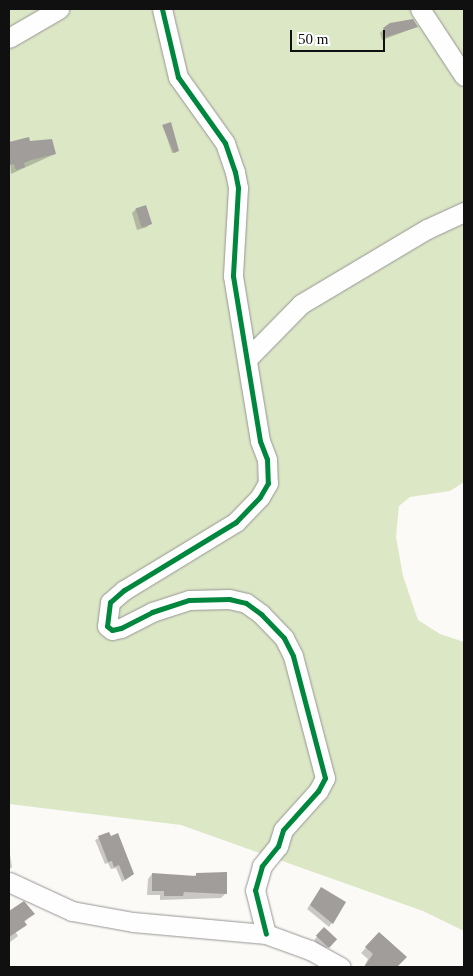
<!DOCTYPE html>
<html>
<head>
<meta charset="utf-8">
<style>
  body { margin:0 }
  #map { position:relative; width:473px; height:976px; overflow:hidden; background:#fcfaf6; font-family:"Times New Roman",serif }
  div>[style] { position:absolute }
  .forest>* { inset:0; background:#dce7c6 }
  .shadow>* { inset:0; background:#0003; transform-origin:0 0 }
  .building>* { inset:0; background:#a09d9b; transform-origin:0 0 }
  .roads { filter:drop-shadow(0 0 1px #969594) drop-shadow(0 0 1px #969594) }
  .minor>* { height:19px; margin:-9.5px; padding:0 9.5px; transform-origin:9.5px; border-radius:9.5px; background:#fffefe }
  .cycleway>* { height:5px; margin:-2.5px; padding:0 2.5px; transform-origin:2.5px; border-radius:2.5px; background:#00873e }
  span { translate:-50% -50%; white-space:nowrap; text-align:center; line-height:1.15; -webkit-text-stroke:5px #fff; paint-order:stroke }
  .frame { position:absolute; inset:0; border:10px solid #101010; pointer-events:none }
  .scale { position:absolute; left:290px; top:30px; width:95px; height:22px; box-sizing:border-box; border:2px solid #101010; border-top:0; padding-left:6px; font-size:15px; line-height:18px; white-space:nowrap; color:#101010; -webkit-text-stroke:4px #fff; paint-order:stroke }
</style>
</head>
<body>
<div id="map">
  <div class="forest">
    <i style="clip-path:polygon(9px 9px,464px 9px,464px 482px,450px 491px,410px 497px,399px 506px,396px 537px,403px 576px,418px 620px,440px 634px,464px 642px,464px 931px,423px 911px,181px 825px,9px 804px)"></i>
  </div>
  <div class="shadow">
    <i style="clip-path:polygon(417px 27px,382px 40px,380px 33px,384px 29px)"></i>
    <i style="clip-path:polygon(163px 126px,176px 152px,172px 153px)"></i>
    <i style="clip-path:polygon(28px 139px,29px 143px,55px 154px,11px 174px,9px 143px)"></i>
    <i style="clip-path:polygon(136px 209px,150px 223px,147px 227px,137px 230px,132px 213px)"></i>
    <i style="clip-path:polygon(108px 833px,133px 874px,122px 882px,116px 868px,111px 869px,108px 863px,105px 864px,95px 840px)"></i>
    <i style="clip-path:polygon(9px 848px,12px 867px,9px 870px)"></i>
    <i style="clip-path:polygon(152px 874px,193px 877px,197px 874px,226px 893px,221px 898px,160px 900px,160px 895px,147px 895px,148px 879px)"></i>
    <i style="clip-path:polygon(321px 888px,332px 923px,329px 927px,307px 909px)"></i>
    <i style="clip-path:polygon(24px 903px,33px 914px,15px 931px,18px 936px,9px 943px,9px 913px)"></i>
    <i style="left:324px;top:929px;width:15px;height:15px;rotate:42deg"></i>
    <i style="clip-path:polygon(379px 934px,397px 965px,400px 967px,364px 967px,368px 959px,361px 953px)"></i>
  </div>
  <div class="building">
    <i style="clip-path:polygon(413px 19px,418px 27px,386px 37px,383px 28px,390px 23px)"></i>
    <i style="clip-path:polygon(171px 122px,179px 151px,174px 153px,162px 125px)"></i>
    <i style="clip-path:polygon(29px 137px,30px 141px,52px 139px,56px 154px,31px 160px,24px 163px,25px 167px,16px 170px,14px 164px,9px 165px,9px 142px)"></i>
    <i style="left:146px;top:205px;width:20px;height:11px;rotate:72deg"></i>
    <i style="clip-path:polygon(109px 832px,111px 836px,118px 833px,134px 874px,125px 880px,119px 865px,114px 867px,112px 861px,108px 862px,98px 836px)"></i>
    <i style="clip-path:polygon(227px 872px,227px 894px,184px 892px,183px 896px,164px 896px,164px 891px,152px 891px,152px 873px,196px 876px,196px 873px)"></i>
    <i style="clip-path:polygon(321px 887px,346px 902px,333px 924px,310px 905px)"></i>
    <i style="clip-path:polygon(24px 901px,35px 914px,24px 921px,27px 925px,9px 937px,9px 911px)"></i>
    <i style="left:324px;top:927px;width:18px;height:12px;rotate:43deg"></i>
    <i style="clip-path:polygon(379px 932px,407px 957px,397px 967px,364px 967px,373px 954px,365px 947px)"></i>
  </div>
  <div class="roads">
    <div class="minor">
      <i style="left:162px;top:9px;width:70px;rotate:76.8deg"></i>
      <i style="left:178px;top:77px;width:81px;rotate:54.5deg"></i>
      <i style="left:225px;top:143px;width:31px;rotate:71deg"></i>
      <i style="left:235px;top:172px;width:16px;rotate:79deg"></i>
      <i style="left:238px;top:188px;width:88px;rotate:93.3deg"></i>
      <i style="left:233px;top:276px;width:167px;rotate:80.7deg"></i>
      <i style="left:260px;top:441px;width:19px;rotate:69deg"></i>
      <i style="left:267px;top:459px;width:24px;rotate:88deg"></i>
      <i style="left:268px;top:483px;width:16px;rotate:120deg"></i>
      <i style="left:260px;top:497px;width:35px;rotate:134deg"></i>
      <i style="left:236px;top:522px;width:131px;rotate:148.7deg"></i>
      <i style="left:124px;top:590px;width:18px;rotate:139deg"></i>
      <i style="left:110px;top:602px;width:24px;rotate:97deg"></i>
      <i style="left:107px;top:626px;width:6px;rotate:39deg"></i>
      <i style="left:112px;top:630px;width:9px;rotate:-13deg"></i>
      <i style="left:121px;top:628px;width:35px;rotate:-27deg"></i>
      <i style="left:152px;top:612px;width:39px;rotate:-18deg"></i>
      <i style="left:189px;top:600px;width:40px;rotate:-1.4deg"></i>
      <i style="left:229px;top:599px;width:17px;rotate:13deg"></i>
      <i style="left:246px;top:603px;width:19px;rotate:36deg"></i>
      <i style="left:261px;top:614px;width:33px;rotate:46deg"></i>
      <i style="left:284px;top:638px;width:20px;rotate:63deg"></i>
      <i style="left:293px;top:656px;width:126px;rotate:75.3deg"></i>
      <i style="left:325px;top:778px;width:15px;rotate:118deg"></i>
      <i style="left:318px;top:791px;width:52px;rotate:131.9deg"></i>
      <i style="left:283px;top:830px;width:17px;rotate:107deg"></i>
      <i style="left:278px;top:846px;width:26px;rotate:129deg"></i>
      <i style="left:262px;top:866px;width:25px;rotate:106deg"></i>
      <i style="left:255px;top:890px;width:45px;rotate:76deg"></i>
      <i style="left:420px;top:9px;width:80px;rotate:56.7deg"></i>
      <i style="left:9px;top:38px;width:58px;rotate:-30.1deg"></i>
      <i style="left:248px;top:358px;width:76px;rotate:-45.5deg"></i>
      <i style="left:301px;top:304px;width:147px;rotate:-30.8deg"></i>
      <i style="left:427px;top:229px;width:41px;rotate:-24.7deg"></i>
      <i style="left:9px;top:882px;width:69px;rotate:24.7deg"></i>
      <i style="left:72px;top:911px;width:62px;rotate:10.2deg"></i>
      <i style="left:133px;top:922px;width:134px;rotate:5.2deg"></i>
      <i style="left:266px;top:934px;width:47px;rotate:20deg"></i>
      <i style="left:310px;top:950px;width:35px;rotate:29deg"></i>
    </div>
  </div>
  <div class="cycleway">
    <i style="left:162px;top:9px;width:70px;rotate:76.8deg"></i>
    <i style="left:178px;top:77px;width:81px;rotate:54.5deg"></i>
    <i style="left:225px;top:143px;width:31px;rotate:71deg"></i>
    <i style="left:235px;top:172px;width:16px;rotate:79deg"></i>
    <i style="left:238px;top:188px;width:88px;rotate:93.3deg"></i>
    <i style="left:233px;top:276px;width:167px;rotate:80.7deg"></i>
    <i style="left:260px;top:441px;width:19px;rotate:69deg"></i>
    <i style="left:267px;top:459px;width:24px;rotate:88deg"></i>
    <i style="left:268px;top:483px;width:16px;rotate:120deg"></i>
    <i style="left:260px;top:497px;width:35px;rotate:134deg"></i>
    <i style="left:236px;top:522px;width:131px;rotate:148.7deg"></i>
    <i style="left:124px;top:590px;width:18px;rotate:139deg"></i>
    <i style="left:110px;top:602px;width:24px;rotate:97deg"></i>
    <i style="left:107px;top:626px;width:6px;rotate:39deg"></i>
    <i style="left:112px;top:630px;width:9px;rotate:-13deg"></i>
    <i style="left:121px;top:628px;width:35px;rotate:-27deg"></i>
    <i style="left:152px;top:612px;width:39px;rotate:-18deg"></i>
    <i style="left:189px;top:600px;width:40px;rotate:-1.4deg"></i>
    <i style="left:229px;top:599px;width:17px;rotate:13deg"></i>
    <i style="left:246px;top:603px;width:19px;rotate:36deg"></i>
    <i style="left:261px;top:614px;width:33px;rotate:46deg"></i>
    <i style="left:284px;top:638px;width:20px;rotate:63deg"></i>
    <i style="left:293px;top:656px;width:126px;rotate:75.3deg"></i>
    <i style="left:325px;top:778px;width:15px;rotate:118deg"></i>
    <i style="left:318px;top:791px;width:52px;rotate:131.9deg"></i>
    <i style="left:283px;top:830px;width:17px;rotate:107deg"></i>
    <i style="left:278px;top:846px;width:26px;rotate:129deg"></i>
    <i style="left:262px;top:866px;width:25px;rotate:106deg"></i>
    <i style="left:255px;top:890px;width:45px;rotate:76deg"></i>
  </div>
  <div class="frame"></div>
  <div class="scale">50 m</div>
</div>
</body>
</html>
